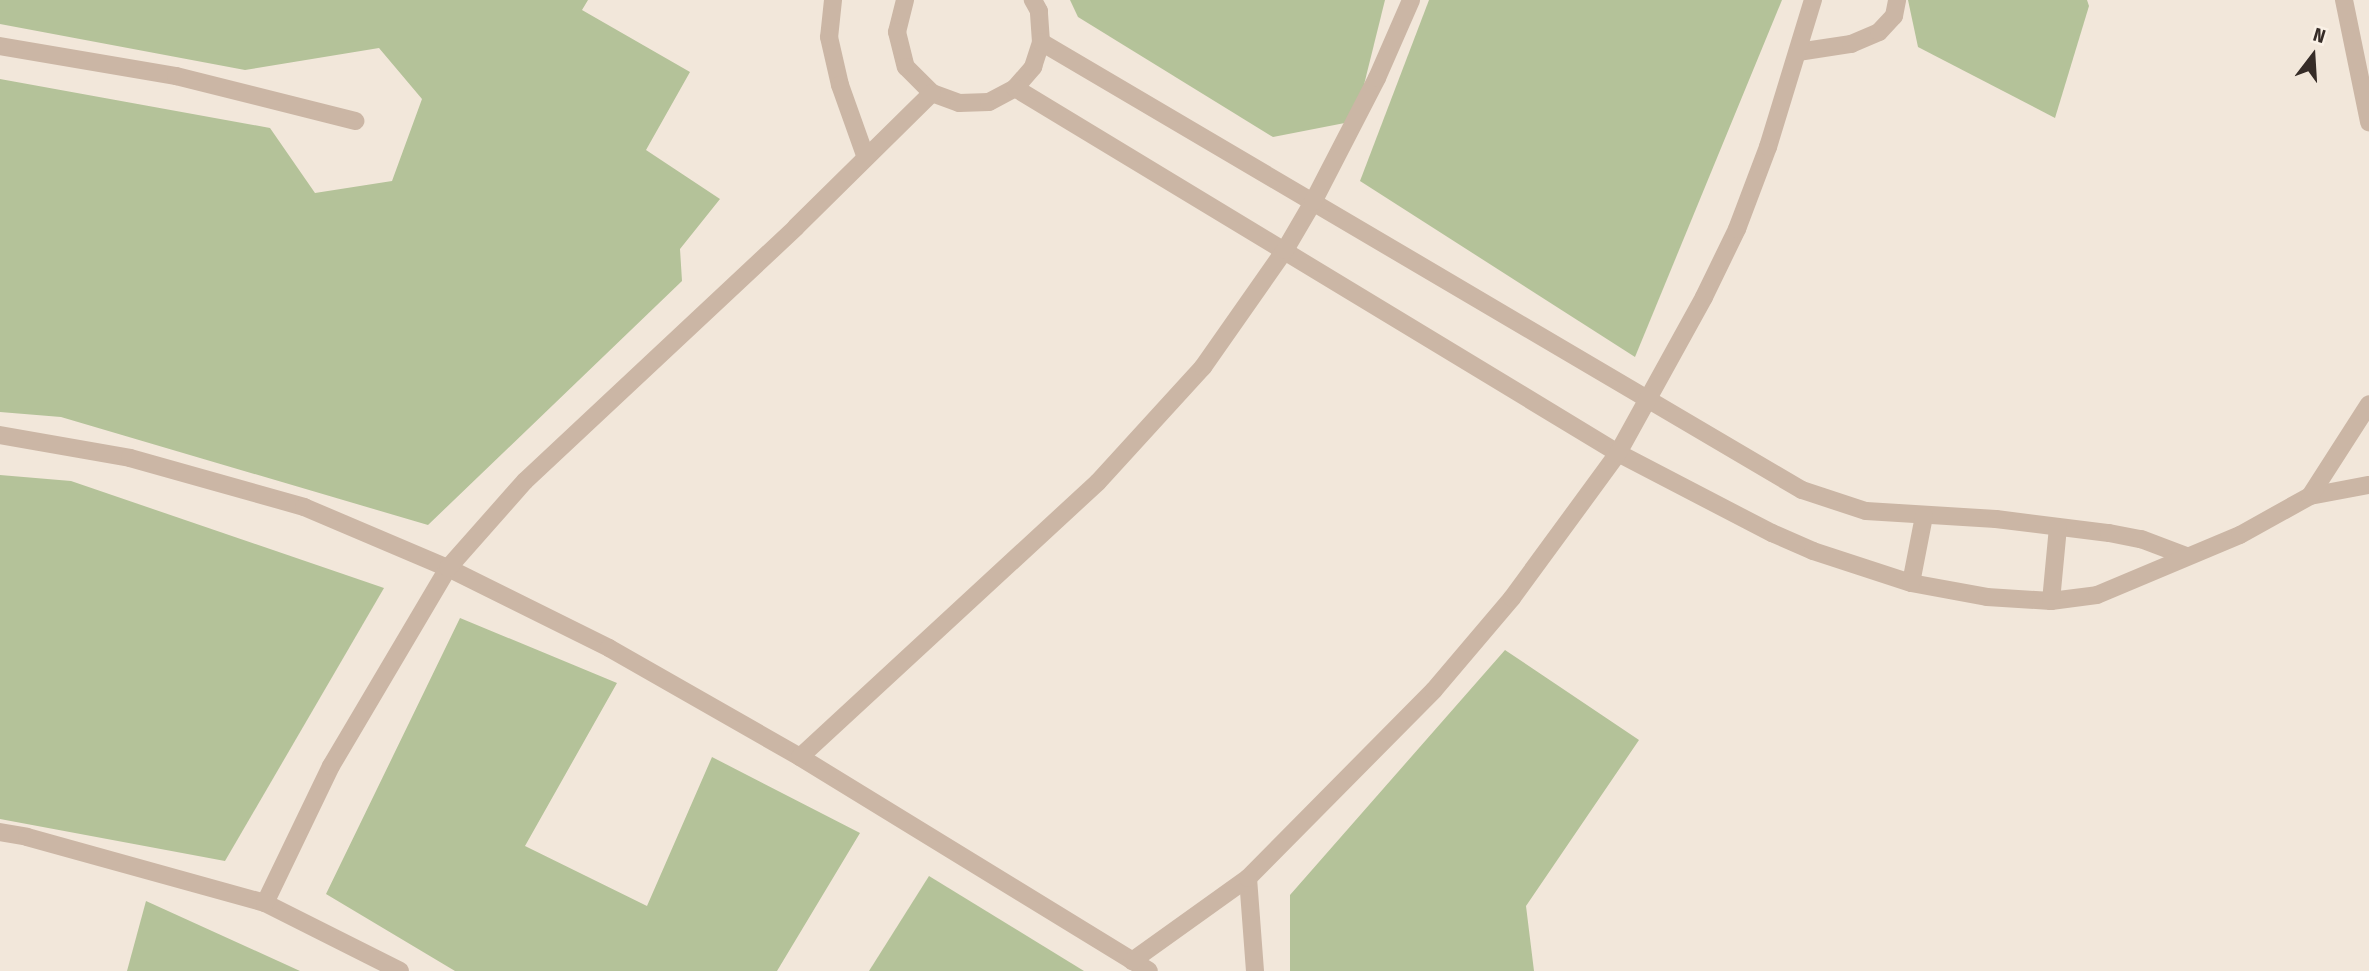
<!DOCTYPE html>
<html>
<head>
<meta charset="utf-8">
<style>
  body { margin:0 }
  #map { position:relative; width:2369px; height:971px; overflow:hidden; background:#f2e7da; font-family:"Fira Sans Condensed",sans-serif }
  div>[style] { position:absolute }
  .green>* { inset:0; background:#b4c299 }
  .street>* { height:18px; margin:-9px; padding:0 9px; transform-origin:9px; border-radius:9px; background:#cbb6a5 }
  span { translate:-50% -50%; white-space:nowrap; text-align:center; line-height:1.15; -webkit-text-stroke:5px #faf1e6; paint-order:stroke }
  .north { position:absolute; left:2278px; top:21px; width:70px; height:70px; -webkit-text-stroke:5px #faf1e6; paint-order:stroke; rotate:17deg; font-size:19px; font-weight:700; line-height:28px; text-align:center; color:#362c27 }
  .north::after { content:''; display:block; margin:auto; width:24px; height:32px; background:#362c27; clip-path:polygon(50% 0,100% 100%,50% 72%,0 100%) }
</style>
</head>
<body>
<div id="map">
  <div class="green">
    <i style="clip-path:polygon(0 0,588px 0,582px 10px,690px 72px,646px 150px,720px 199px,680px 249px,682px 281px,428px 525px,61px 417px,0 412px,0 79px,270px 128px,315px 193px,392px 181px,422px 99px,379px 48px,245px 70px,0 24px)"></i>
    <i style="clip-path:polygon(1070px 0,1385px 0,1355px 121px,1273px 137px,1078px 17px)"></i>
    <i style="clip-path:polygon(1429px 0,1782px 0,1635px 357px,1360px 181px)"></i>
    <i style="clip-path:polygon(1908px 0,2087px 0,2089px 6px,2055px 118px,1918px 47px)"></i>
    <i style="clip-path:polygon(0 475px,71px 481px,384px 588px,225px 861px,0 819px)"></i>
    <i style="clip-path:polygon(460px 618px,617px 683px,525px 846px,647px 906px,712px 757px,860px 833px,777px 971px,455px 971px,326px 894px)"></i>
    <i style="clip-path:polygon(1505px 650px,1639px 740px,1526px 906px,1534px 971px,1290px 971px,1290px 895px)"></i>
    <i style="clip-path:polygon(929px 876px,1084px 971px,869px 971px)"></i>
    <i style="clip-path:polygon(146px 901px,300px 971px,127px 971px)"></i>
  </div>
  <div class="street">
    <i style="left:833px;top:0;width:37px;rotate:96deg"></i>
    <i style="left:829px;top:37px;width:49px;rotate:77.1deg"></i>
    <i style="left:840px;top:85px;width:77px;rotate:70.4deg"></i>
    <i style="left:905px;top:0;width:33px;rotate:104deg"></i>
    <i style="left:897px;top:32px;width:36px;rotate:76deg"></i>
    <i style="left:906px;top:67px;width:37px;rotate:45deg"></i>
    <i style="left:932px;top:93px;width:29px;rotate:20deg"></i>
    <i style="left:959px;top:103px;width:30px;rotate:-2deg"></i>
    <i style="left:989px;top:102px;width:30px;rotate:-28deg"></i>
    <i style="left:1015px;top:88px;width:28px;rotate:-49deg"></i>
    <i style="left:1033px;top:67px;width:26px;rotate:-72deg"></i>
    <i style="left:1041px;top:42px;width:31px;rotate:-94deg"></i>
    <i style="left:1039px;top:11px;width:13px;rotate:-119deg"></i>
    <i style="left:2344px;top:0;width:125px;rotate:78.4deg"></i>
    <i style="left:1041px;top:42px;width:883px;rotate:30.49deg"></i>
    <i style="left:1802px;top:490px;width:67px;rotate:18.2deg"></i>
    <i style="left:1866px;top:511px;width:130px;rotate:3.5deg"></i>
    <i style="left:1996px;top:519px;width:114px;rotate:7.1deg"></i>
    <i style="left:2109px;top:533px;width:33px;rotate:11deg"></i>
    <i style="left:2141px;top:539px;width:48px;rotate:20.7deg"></i>
    <i style="left:0;top:46px;width:179px;rotate:9.7deg"></i>
    <i style="left:176px;top:76px;width:185px;rotate:14.1deg"></i>
    <i style="left:1798px;top:52px;width:54px;rotate:-8.6deg"></i>
    <i style="left:1851px;top:44px;width:30px;rotate:-23deg"></i>
    <i style="left:1879px;top:32px;width:22px;rotate:-47deg"></i>
    <i style="left:1894px;top:16px;width:16px;rotate:-79deg"></i>
    <i style="left:1015px;top:88px;width:705px;rotate:31.19deg"></i>
    <i style="left:1618px;top:453px;width:174px;rotate:27.5deg"></i>
    <i style="left:1772px;top:533px;width:45px;rotate:23.7deg"></i>
    <i style="left:1813px;top:551px;width:103px;rotate:18.1deg"></i>
    <i style="left:1911px;top:583px;width:77px;rotate:10.4deg"></i>
    <i style="left:1987px;top:597px;width:64px;rotate:3.6deg"></i>
    <i style="left:2051px;top:601px;width:46px;rotate:-7.4deg"></i>
    <i style="left:2097px;top:595px;width:155px;rotate:-22.8deg"></i>
    <i style="left:2240px;top:535px;width:80px;rotate:-29.1deg"></i>
    <i style="left:2310px;top:496px;width:60px;rotate:-10.6deg"></i>
    <i style="left:0;top:435px;width:132px;rotate:10deg"></i>
    <i style="left:130px;top:458px;width:181px;rotate:15.7deg"></i>
    <i style="left:304px;top:507px;width:156px;rotate:23deg"></i>
    <i style="left:448px;top:568px;width:180px;rotate:26.4deg"></i>
    <i style="left:609px;top:648px;width:220px;rotate:29.7deg"></i>
    <i style="left:800px;top:757px;width:409px;rotate:31.5deg"></i>
    <i style="left:2310px;top:496px;width:109px;rotate:-57.3deg"></i>
    <i style="left:1911px;top:583px;width:68px;rotate:-79deg"></i>
    <i style="left:2051px;top:601px;width:74px;rotate:-84.6deg"></i>
    <i style="left:800px;top:757px;width:405px;rotate:-42.7deg"></i>
    <i style="left:1098px;top:482px;width:156px;rotate:-47.6deg"></i>
    <i style="left:1203px;top:367px;width:143px;rotate:-55deg"></i>
    <i style="left:1285px;top:250px;width:56px;rotate:-59.7deg"></i>
    <i style="left:1313px;top:202px;width:140px;rotate:-62.7deg"></i>
    <i style="left:1377px;top:78px;width:85px;rotate:-66.4deg"></i>
    <i style="left:0;top:832px;width:27px;rotate:10deg"></i>
    <i style="left:27px;top:837px;width:247px;rotate:15.5deg"></i>
    <i style="left:265px;top:903px;width:151px;rotate:26.7deg"></i>
    <i style="left:1248px;top:878px;width:93px;rotate:85.7deg"></i>
    <i style="left:265px;top:903px;width:152px;rotate:-64.3deg"></i>
    <i style="left:331px;top:766px;width:230px;rotate:-59.4deg"></i>
    <i style="left:448px;top:568px;width:116px;rotate:-48.5deg"></i>
    <i style="left:525px;top:481px;width:371px;rotate:-43.1deg"></i>
    <i style="left:796px;top:227px;width:191px;rotate:-44.6deg"></i>
    <i style="left:1132px;top:961px;width:143px;rotate:-35.6deg"></i>
    <i style="left:1248px;top:878px;width:264px;rotate:-45.3deg"></i>
    <i style="left:1434px;top:690px;width:121px;rotate:-49.7deg"></i>
    <i style="left:1512px;top:598px;width:180px;rotate:-53.8deg"></i>
    <i style="left:1618px;top:453px;width:178px;rotate:-61.1deg"></i>
    <i style="left:1704px;top:297px;width:76px;rotate:-64.1deg"></i>
    <i style="left:1737px;top:229px;width:88px;rotate:-69.3deg"></i>
    <i style="left:1768px;top:147px;width:154px;rotate:-73deg"></i>
  </div>
  <div class="north">N</div>
</div>
</body>
</html>
